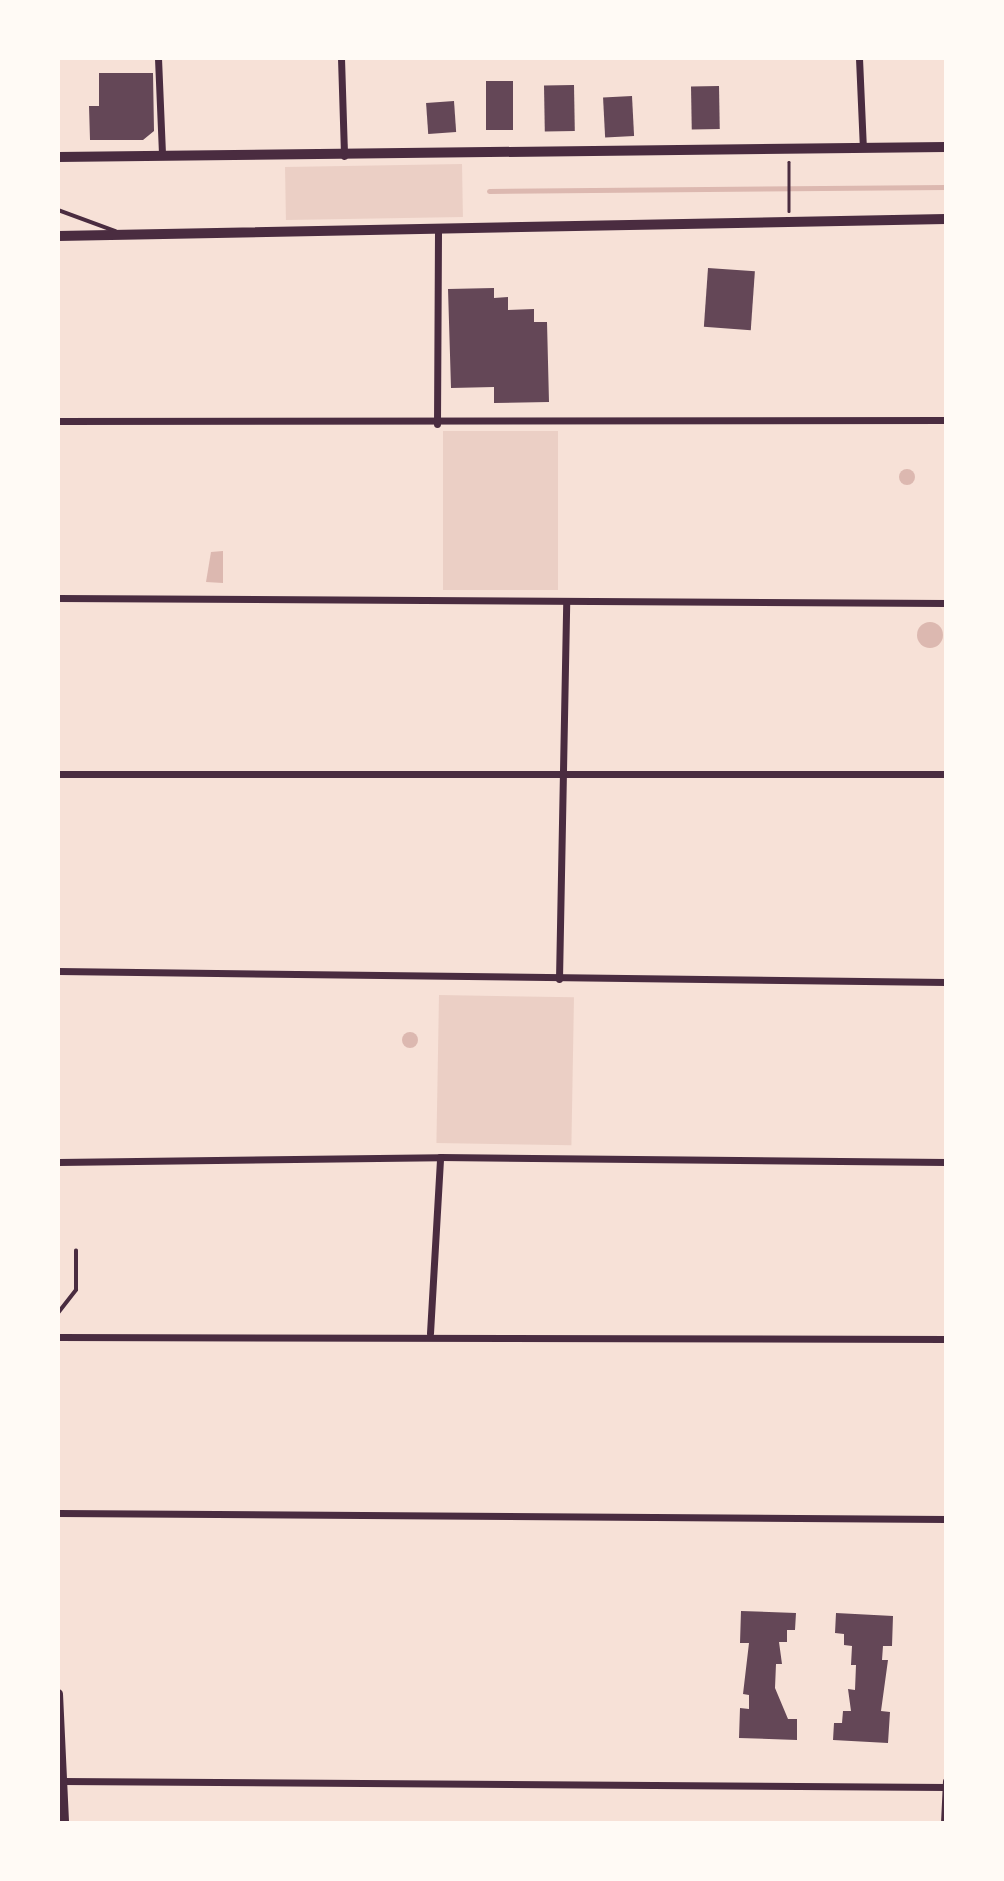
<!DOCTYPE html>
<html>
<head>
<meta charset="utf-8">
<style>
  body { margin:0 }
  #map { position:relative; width:1004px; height:1881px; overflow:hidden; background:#f7e1d7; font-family:"Golos Text",sans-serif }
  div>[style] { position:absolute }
  .green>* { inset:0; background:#ebcfc5; transform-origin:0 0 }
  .water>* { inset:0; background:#dcb8b0 }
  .round { border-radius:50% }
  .stream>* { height:5px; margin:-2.5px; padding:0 2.5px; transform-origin:2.5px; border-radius:2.5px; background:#dcb8b0 }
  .building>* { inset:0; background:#644757; transform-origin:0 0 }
  .path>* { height:2.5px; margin:-1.25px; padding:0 1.25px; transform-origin:1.25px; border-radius:1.25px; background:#4a2c40 }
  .service>* { height:3.5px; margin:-1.75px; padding:0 1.75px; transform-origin:1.75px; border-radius:1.75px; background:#4a2c40 }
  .minor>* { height:7px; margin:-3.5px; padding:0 3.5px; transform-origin:3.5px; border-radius:3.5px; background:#4a2c40 }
  .secondary>* { height:10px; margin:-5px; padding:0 5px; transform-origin:5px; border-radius:5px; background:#4a2c40 }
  span { translate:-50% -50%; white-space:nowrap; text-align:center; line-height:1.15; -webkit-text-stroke:6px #fffaf5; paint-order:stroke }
  .frame { position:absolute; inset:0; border:60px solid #fffaf5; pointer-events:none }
</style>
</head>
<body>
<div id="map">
  <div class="green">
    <i style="left:462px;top:164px;width:53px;height:177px;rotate:89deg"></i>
    <i style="left:443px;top:431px;width:115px;height:159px"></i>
    <i style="left:439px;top:995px;width:135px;height:148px;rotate:1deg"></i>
  </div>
  <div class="water">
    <i class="round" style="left:899px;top:469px;width:16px;height:16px"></i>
    <i style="clip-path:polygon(223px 551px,223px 583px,206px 582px,211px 552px)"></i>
    <i class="round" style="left:917px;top:622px;width:26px;height:26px"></i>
    <i class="round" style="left:402px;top:1032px;width:16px;height:16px"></i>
  </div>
  <div class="stream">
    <i style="left:489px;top:191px;width:457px;rotate:-0.5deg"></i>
  </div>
  <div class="building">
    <i style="clip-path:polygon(99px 73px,153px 73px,154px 131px,143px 140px,90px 140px,89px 106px,99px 106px)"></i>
    <i style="left:486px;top:81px;width:27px;height:49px"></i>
    <i style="left:574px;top:85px;width:46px;height:30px;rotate:89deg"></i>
    <i style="left:719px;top:86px;width:43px;height:28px;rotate:89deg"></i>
    <i style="left:632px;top:96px;width:40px;height:29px;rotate:87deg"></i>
    <i style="left:454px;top:101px;width:31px;height:28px;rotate:86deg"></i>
    <i style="left:708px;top:268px;width:47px;height:59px;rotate:4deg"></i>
    <i style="clip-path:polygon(494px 288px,494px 298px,508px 297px,508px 310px,534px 309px,534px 322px,547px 322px,549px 402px,494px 403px,494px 387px,451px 388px,448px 289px)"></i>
    <i style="clip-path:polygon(741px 1611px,796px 1613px,795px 1630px,787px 1630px,787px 1642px,779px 1642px,782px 1664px,776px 1664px,775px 1688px,788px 1719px,797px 1719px,797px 1740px,739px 1738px,740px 1708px,749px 1709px,749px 1695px,743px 1694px,749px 1643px,740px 1643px)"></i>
    <i style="clip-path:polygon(836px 1613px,893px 1616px,892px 1646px,883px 1646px,882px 1660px,888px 1660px,881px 1711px,890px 1712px,888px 1743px,833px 1740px,834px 1723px,842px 1723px,843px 1711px,851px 1711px,848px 1689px,855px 1690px,856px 1665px,851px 1665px,852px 1646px,844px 1645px,844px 1634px,835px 1633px)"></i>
  </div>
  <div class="path">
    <i style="left:789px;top:162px;width:49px;rotate:90deg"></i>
  </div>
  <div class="service">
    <i style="left:58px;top:210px;width:61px;rotate:20.2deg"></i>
    <i style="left:58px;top:1313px;width:29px;rotate:-52deg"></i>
    <i style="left:76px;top:1290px;width:39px;rotate:-90deg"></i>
  </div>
  <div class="minor">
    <i style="left:158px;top:58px;width:95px;rotate:87.6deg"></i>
    <i style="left:341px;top:58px;width:98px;rotate:88.2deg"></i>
    <i style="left:859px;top:58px;width:90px;rotate:87.5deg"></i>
    <i style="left:58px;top:421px;width:888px;rotate:-0.06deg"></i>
    <i style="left:437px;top:424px;width:197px;rotate:-89.7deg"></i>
    <i style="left:58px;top:598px;width:888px;rotate:0.32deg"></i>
    <i style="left:58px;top:774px;width:888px"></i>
    <i style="left:58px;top:971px;width:888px;rotate:0.71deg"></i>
    <i style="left:559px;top:979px;width:378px;rotate:-88.9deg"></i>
    <i style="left:58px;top:1162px;width:382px;rotate:-0.7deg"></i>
    <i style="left:440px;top:1157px;width:506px;rotate:0.57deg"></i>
    <i style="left:430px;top:1333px;width:176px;rotate:-86.7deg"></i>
    <i style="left:58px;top:1337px;width:888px;rotate:0.13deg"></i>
    <i style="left:58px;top:1513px;width:888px;rotate:0.39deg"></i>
    <i style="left:62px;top:1781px;width:884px;rotate:0.39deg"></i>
    <i style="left:944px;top:1823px;width:42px;rotate:-87.3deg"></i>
  </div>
  <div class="secondary">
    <i style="left:58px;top:157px;width:888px;rotate:-0.65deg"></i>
    <i style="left:58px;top:236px;width:888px;rotate:-1.1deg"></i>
    <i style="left:58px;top:1694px;width:129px;rotate:87.3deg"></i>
  </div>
  <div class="frame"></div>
</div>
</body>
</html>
